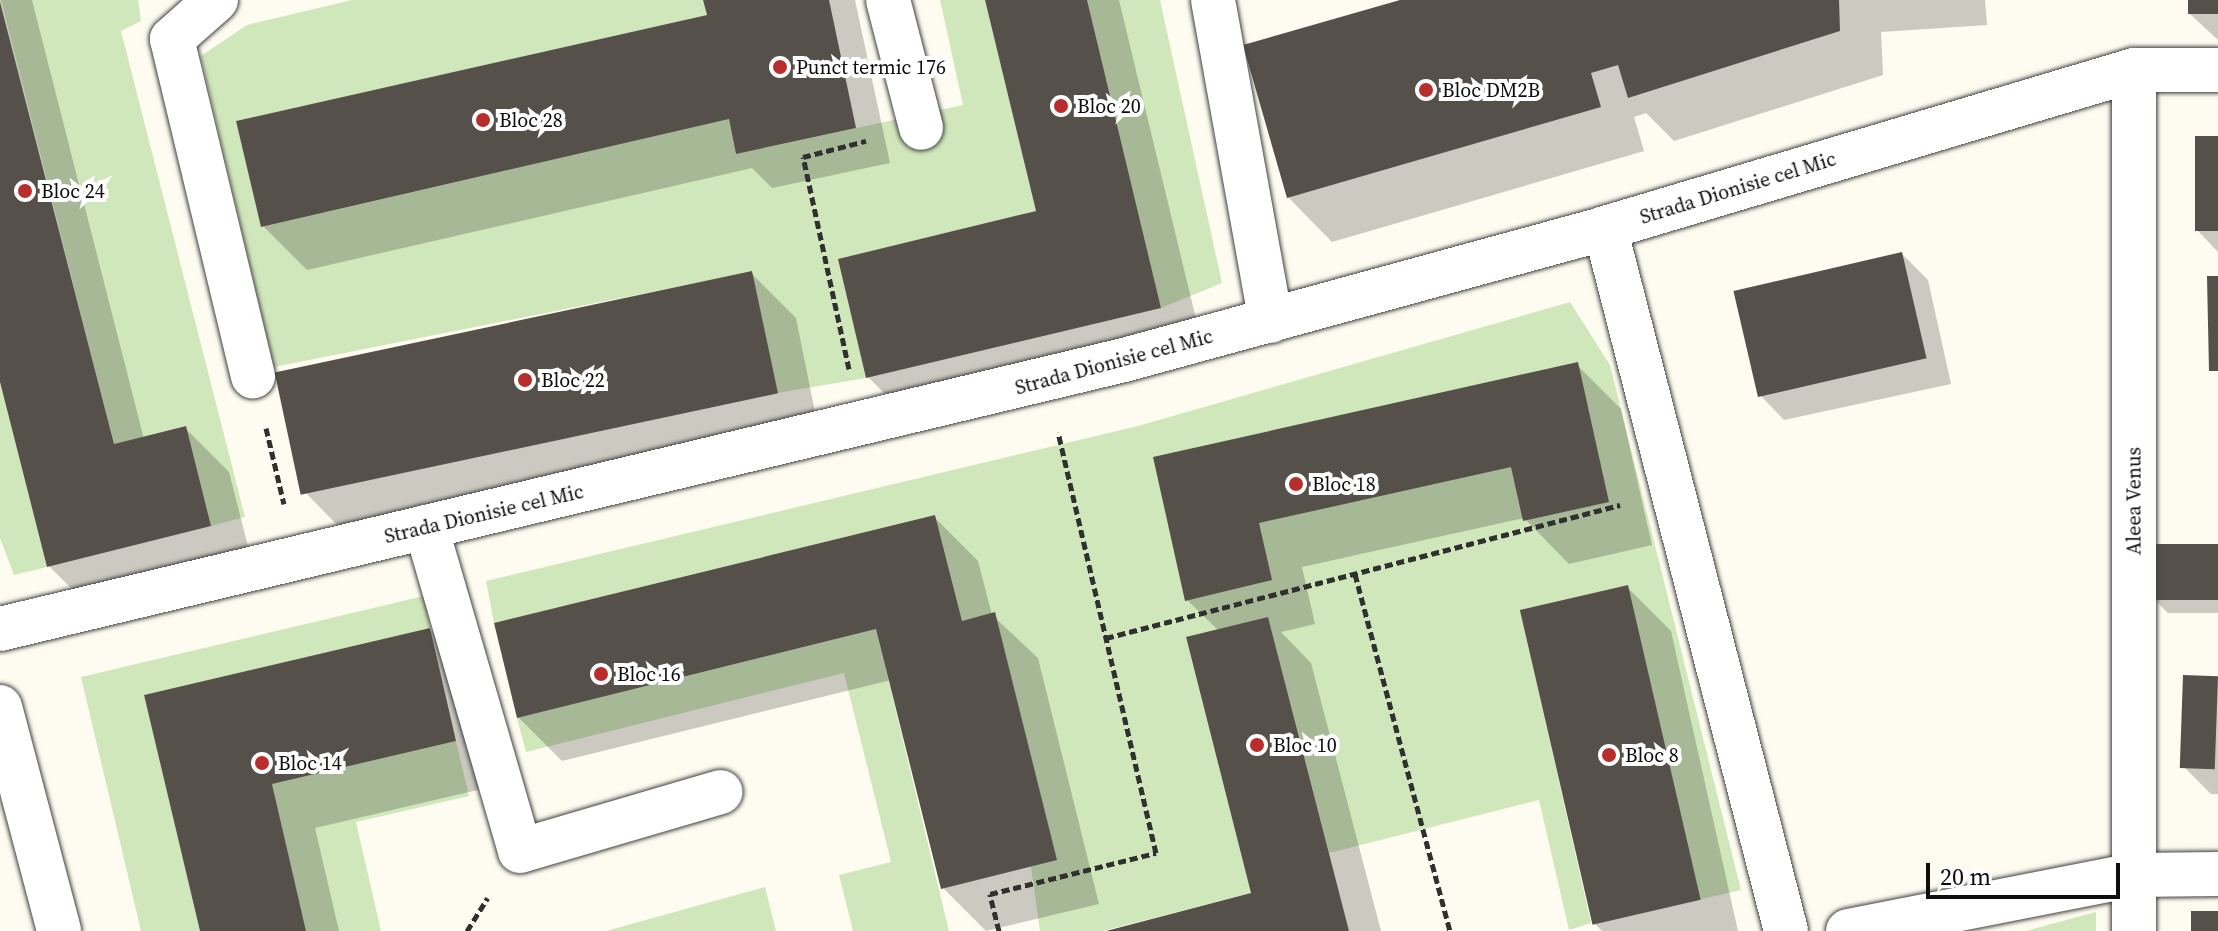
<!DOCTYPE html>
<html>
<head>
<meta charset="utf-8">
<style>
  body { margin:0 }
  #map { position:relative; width:2218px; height:931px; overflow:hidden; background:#fefcf0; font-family:"Source Serif 4",serif }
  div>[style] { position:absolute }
  .green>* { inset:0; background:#d0e7bb }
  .shadow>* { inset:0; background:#0003 }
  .building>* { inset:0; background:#56504b; transform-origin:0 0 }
  .path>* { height:5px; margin-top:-2.5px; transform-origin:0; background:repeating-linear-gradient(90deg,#303030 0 8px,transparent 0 12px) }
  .roads { filter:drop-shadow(0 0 2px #414141) drop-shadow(0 0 2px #414141) }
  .minor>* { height:44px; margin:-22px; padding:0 22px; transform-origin:22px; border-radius:22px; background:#fff }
  .dots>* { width:22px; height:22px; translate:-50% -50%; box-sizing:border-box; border:4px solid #fff; border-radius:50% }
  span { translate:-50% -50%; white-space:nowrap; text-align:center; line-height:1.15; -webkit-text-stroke:8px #fff; paint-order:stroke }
  .poi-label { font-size:20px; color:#0e0e0e }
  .left { translate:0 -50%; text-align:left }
  .street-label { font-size:20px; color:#0e0e0e }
  .scale { position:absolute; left:1926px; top:863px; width:194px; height:36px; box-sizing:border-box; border:4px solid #0e0e0e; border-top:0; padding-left:10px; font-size:24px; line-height:28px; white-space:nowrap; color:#0e0e0e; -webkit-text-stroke:6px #fff; paint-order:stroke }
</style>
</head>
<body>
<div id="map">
  <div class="green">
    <i style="clip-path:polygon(1px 0,138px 0,141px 21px,121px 31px,245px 517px,211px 526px,185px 426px,114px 444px)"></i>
    <i style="clip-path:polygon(352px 0,703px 0,707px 15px,236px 121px,262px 227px,729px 119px,736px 154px,963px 105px,940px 0,985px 0,1036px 211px,839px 259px,866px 378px,777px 393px,752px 272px,274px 367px,201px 56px,247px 25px)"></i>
    <i style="clip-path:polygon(1087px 0,1160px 0,1222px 283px,1161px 308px)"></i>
    <i style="clip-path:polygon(1570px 302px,1610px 365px,1741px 890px,1698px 900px,1628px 585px,1520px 610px,1591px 923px,1569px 930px,1539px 800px,1329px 853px,1268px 617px,1186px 638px,1251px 893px,1102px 931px,1040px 931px,995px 613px,962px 621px,935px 515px,494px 623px,486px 581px,1138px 426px)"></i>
    <i style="clip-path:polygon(0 382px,47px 567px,14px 575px,0 538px)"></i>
    <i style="clip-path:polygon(424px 596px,430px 628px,144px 695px,200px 931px,141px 931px,81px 677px)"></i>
    <i style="clip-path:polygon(876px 629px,949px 931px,853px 931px,839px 875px,891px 862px,844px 673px,526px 752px,517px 718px)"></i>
    <i style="clip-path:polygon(456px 741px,469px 796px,356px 822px,381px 931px,306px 931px,272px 784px)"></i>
    <i style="clip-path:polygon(765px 887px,776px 931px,606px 931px)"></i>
    <i style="clip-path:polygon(2096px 912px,2096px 931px,2026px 931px)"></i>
  </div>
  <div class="shadow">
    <i style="clip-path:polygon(0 0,32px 0,144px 439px,185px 428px,229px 472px,254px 570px,93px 610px,49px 566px,0 374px)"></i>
    <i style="clip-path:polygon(706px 0,855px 0,890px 163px,772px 188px,752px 168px,307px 270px,263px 226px,709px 16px)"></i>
    <i style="clip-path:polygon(987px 0,1119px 0,1204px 352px,912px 421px,868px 377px,1038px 213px)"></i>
    <i style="clip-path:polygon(1407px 0,1985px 0,1987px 25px,1881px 32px,1883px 75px,1674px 141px,1646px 113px,1634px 117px,1644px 151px,1332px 242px,1288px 197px)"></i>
    <i style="clip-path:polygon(2190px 0,2218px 0,2218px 40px,2190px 14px)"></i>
    <i style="clip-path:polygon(2218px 138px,2218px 252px,2197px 230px)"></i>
    <i style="clip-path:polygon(1902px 254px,1928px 280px,1951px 384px,1784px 420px,1758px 393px)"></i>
    <i style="clip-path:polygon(752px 274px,796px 318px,820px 437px,344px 532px,300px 487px)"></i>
    <i style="clip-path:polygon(1577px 365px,1621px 409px,1652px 545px,1569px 564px,1524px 518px,1302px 567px,1315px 624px,1281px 632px,1311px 663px,1381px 931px,1110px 931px,1253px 894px,1219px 631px,1187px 600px,1155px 458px)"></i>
    <i style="clip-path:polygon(934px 517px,978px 561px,992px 615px,1038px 658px,1099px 904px,986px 931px,943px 888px,891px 680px,562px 761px,518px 717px)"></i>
    <i style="clip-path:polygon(2218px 546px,2218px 613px,2168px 613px,2154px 599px)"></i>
    <i style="clip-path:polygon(1627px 587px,1671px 631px,1738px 931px,1602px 931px,1593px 922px)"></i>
    <i style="clip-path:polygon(430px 630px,474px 674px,499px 785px,315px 828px,339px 931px,202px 931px,146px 697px)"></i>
    <i style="clip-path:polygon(2218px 678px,2218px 794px,2211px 794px,2185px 768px)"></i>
  </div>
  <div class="building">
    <i style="clip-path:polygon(703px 0,829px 0,856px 128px,736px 154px,729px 119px,261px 227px,236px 121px,707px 15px)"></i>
    <i style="clip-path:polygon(985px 0,1087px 0,1161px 308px,866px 378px,838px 259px,1036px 211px)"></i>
    <i style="clip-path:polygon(1400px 0,1839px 0,1840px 31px,1628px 98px,1618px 65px,1591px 73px,1601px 107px,1287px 198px,1243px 45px)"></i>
    <i style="left:2188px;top:0;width:30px;height:14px"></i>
    <i style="clip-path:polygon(0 2px,114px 444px,186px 426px,211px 526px,47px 567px,0 382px)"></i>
    <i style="left:2195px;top:136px;width:23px;height:95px"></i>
    <i style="left:1902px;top:252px;width:109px;height:173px;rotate:77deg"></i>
    <i style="left:752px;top:271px;width:125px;height:488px;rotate:78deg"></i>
    <i style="clip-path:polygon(2207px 276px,2218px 276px,2218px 371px,2209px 371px)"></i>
    <i style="clip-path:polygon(1578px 362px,1609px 502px,1523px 521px,1511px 467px,1259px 523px,1272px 580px,1185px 601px,1153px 457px)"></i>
    <i style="clip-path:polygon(935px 515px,962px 621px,995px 612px,1057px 860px,941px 889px,876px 629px,517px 718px,494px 623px)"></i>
    <i style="left:2151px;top:544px;width:67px;height:56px"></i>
    <i style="left:1628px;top:585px;width:323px;height:111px;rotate:77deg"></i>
    <i style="clip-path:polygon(1268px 617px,1349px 931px,1106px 931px,1251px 893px,1186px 637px)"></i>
    <i style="clip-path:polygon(430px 628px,456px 741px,272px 784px,306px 931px,200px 931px,144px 695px)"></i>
    <i style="left:2183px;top:675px;width:35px;height:93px;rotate:2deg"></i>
    <i style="left:2191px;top:911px;width:27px;height:20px"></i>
  </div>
  <div class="path">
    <i style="left:849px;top:369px;width:217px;rotate:-102.2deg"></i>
    <i style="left:803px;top:157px;width:65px;rotate:-14.3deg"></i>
    <i style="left:266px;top:428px;width:78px;rotate:76.7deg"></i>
    <i style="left:1355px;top:574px;width:369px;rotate:75.1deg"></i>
    <i style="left:1106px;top:638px;width:531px;rotate:-14.51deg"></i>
    <i style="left:467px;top:931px;width:39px;rotate:-58deg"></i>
    <i style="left:999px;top:931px;width:38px;rotate:-104deg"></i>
    <i style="left:990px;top:894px;width:171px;rotate:-13.9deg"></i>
    <i style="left:1156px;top:853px;width:432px;rotate:-103.1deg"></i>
  </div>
  <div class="roads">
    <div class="minor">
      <i style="left:216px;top:0;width:59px;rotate:138.4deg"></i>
      <i style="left:172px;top:39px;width:347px;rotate:76.5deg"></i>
      <i style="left:888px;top:0;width:132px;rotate:75.5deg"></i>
      <i style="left:1213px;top:0;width:326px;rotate:79.8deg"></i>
      <i style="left:2134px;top:70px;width:861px;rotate:90deg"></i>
      <i style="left:1605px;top:228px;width:726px;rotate:75.56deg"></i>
      <i style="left:426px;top:527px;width:337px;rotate:73.8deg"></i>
      <i style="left:520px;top:851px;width:209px;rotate:-16.4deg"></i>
      <i style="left:0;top:629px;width:1156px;rotate:-13.46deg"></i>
      <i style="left:1124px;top:360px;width:499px;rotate:-15.3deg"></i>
      <i style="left:1605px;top:228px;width:552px;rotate:-16.63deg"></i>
      <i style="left:2134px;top:70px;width:84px"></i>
      <i style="left:0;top:707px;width:232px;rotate:75.2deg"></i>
      <i style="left:1848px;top:931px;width:291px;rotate:-11.1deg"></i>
      <i style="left:2134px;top:875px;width:84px;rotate:-0.7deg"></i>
    </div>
  </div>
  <div class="dots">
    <i style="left:780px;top:67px;background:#b72e2d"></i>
    <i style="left:1426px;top:90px;background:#b72e2d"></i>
    <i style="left:1061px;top:106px;background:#b72e2d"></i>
    <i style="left:483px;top:120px;background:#b72e2d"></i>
    <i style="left:25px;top:191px;background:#b72e2d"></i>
    <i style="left:525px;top:380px;background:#b72e2d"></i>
    <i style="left:1296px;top:484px;background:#b72e2d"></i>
    <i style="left:601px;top:674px;background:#b72e2d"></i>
    <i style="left:1257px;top:745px;background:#b72e2d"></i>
    <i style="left:1609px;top:755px;background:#b72e2d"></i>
    <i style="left:262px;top:763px;background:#b72e2d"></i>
  </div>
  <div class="poi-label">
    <span class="left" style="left:796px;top:67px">Punct termic 176</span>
    <span class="left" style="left:1442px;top:90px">Bloc DM2B</span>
    <span class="left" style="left:1077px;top:106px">Bloc 20</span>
    <span class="left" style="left:499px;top:120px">Bloc 28</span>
    <span class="left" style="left:41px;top:191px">Bloc 24</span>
    <span class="left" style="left:541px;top:380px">Bloc 22</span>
    <span class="left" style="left:1312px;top:484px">Bloc 18</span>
    <span class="left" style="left:617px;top:674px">Bloc 16</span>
    <span class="left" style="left:1273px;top:745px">Bloc 10</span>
    <span class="left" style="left:1625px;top:755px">Bloc 8</span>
    <span class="left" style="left:278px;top:763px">Bloc 14</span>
  </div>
  <div class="street-label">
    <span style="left:1738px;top:188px;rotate:-17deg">Strada Dionisie cel Mic</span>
    <span style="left:1114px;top:362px;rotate:-15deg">Strada Dionisie cel Mic</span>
    <span style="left:2134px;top:501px;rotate:-90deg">Aleea Venus</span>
    <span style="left:484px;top:514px;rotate:-13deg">Strada Dionisie cel Mic</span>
  </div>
  <div class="scale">20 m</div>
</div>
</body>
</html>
